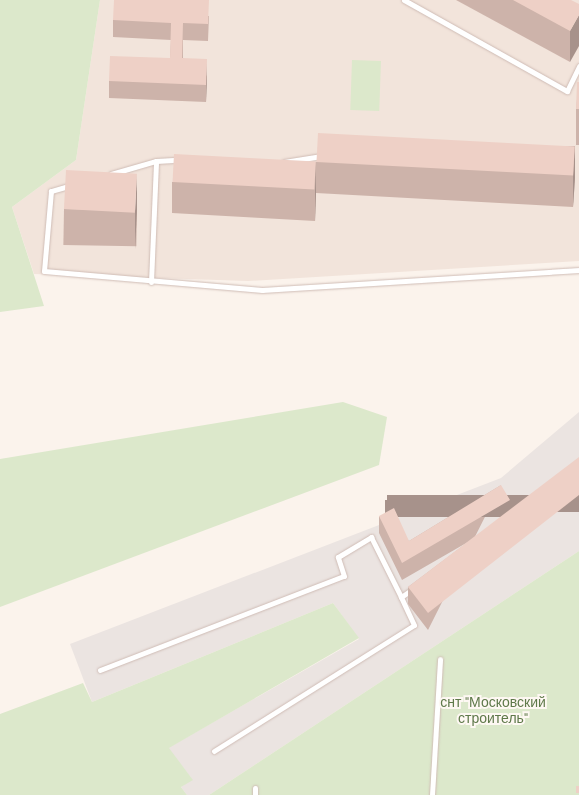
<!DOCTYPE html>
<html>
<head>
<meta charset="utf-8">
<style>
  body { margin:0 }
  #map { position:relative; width:579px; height:795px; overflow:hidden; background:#fbf3ec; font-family:"DM Sans",sans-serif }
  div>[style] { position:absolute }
  .residential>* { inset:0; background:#f2e4db }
  .industrial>* { inset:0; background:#ebe4e1 }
  .green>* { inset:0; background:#dce8cb; transform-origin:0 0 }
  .roads { filter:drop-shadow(0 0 1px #cfbcb5) drop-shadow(0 0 1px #cfbcb5) }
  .service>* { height:5px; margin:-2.5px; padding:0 2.5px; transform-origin:2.5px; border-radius:2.5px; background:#fff }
  .wall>* { inset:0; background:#cdb3aa; transform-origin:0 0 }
  .shaded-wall>* { inset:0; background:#a7928b; transform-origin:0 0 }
  .building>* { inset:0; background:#eed0c6; transform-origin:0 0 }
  span { translate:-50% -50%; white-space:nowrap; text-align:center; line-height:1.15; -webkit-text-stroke:4px #fef8f3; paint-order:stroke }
  .park-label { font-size:14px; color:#5f794a }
</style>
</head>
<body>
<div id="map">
  <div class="residential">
    <i style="clip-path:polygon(100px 0,579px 0,579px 261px,248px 281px,34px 274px,12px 207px,76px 160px)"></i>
  </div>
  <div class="industrial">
    <i style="clip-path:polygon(579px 412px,579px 551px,209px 795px,187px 795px,181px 787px,192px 779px,168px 748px,359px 639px,333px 603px,92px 702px,70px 644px,501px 478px)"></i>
  </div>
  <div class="green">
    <i style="clip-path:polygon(0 0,100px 0,76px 160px,12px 207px,44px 306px,0 312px)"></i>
    <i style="left:352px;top:60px;width:29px;height:50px;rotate:2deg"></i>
    <i style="clip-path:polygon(343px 402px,387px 417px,379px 465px,0 607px,0 459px)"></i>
    <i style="clip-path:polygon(579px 551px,579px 795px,209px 795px)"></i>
    <i style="clip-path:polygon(333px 603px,359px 638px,169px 748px,193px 780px,181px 787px,187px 795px,0 795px,0 714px,83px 683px,92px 702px)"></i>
  </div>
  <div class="roads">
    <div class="service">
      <i style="left:404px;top:0;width:187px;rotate:29.2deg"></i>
      <i style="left:567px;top:91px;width:28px;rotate:-64deg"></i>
      <i style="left:284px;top:162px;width:38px;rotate:-9deg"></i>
      <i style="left:111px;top:174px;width:47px;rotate:-16.1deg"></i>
      <i style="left:156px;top:161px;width:22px;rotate:-3deg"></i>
      <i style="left:72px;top:185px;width:22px;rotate:164deg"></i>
      <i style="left:51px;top:191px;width:80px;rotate:95deg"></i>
      <i style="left:44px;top:271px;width:219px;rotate:5deg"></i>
      <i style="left:262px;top:290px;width:318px;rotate:-3.6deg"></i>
      <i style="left:151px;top:282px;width:121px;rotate:-87.6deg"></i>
      <i style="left:100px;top:670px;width:261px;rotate:-21.1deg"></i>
      <i style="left:344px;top:576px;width:20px;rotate:-108deg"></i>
      <i style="left:338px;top:557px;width:39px;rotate:-31deg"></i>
      <i style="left:371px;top:537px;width:67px;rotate:63.4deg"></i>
      <i style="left:401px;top:597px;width:14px;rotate:-34deg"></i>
      <i style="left:214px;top:751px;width:236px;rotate:-32.2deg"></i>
      <i style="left:414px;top:625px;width:31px;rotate:-115deg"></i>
      <i style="left:255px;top:795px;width:7px;rotate:-90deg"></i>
      <i style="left:432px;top:795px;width:136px;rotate:-86.6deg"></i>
    </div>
  </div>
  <div class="wall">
    <i style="clip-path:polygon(456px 0,571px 0,570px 62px)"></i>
    <i style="clip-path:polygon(209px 16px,208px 41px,183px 40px,183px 58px,207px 76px,206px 102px,109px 98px,109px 81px,170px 58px,171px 40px,113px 37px,113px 20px)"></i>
    <i style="clip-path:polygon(579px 82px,579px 145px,576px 145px,576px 109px)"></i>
    <i style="clip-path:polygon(575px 146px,575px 178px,573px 207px,316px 193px,316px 162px)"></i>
    <i style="clip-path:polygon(316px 162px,316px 193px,315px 221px,172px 213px,172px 182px)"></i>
    <i style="left:64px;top:209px;width:73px;height:36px;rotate:1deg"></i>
    <i style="clip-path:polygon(501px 485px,428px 630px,408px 604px,408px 587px,468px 542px,402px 580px,379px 533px,379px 516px,409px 541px)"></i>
  </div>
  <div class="shaded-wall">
    <i style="clip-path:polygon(579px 15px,579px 46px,570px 62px,570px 31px)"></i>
    <i style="clip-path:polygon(207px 59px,207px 76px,206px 102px,206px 85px)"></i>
    <i style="clip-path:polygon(575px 146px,575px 178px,573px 207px,573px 176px)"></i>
    <i style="clip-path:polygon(316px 162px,316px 193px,315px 221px,315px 190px)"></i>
    <i style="clip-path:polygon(137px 174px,137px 210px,135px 249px,135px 212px)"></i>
    <i style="left:579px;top:495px;width:17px;height:192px;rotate:90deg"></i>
    <i style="left:510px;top:500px;width:17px;height:125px;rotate:90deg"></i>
  </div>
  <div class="building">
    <i style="clip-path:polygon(114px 0,209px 0,208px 24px,183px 23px,182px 58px,207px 59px,206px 85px,109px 81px,110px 56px,170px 58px,171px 23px,113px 20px)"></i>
    <i style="clip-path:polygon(513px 0,571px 0,579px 4px,579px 15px,570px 31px)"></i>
    <i style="clip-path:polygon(577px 82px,579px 82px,579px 109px,576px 109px)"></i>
    <i style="left:318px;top:133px;width:257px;height:29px;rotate:3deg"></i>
    <i style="left:174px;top:154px;width:142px;height:28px;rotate:3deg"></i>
    <i style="left:66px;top:170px;width:71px;height:39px;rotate:3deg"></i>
    <i style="clip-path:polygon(579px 457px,579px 495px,428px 613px,408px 587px)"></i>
    <i style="clip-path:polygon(501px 485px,510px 500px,402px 563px,379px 516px,394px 508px,409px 541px)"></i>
    <i style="left:576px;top:786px;width:3px;height:7px"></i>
  </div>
  <div class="park-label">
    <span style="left:493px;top:710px">снт "Московский<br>строитель"</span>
  </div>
</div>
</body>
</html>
